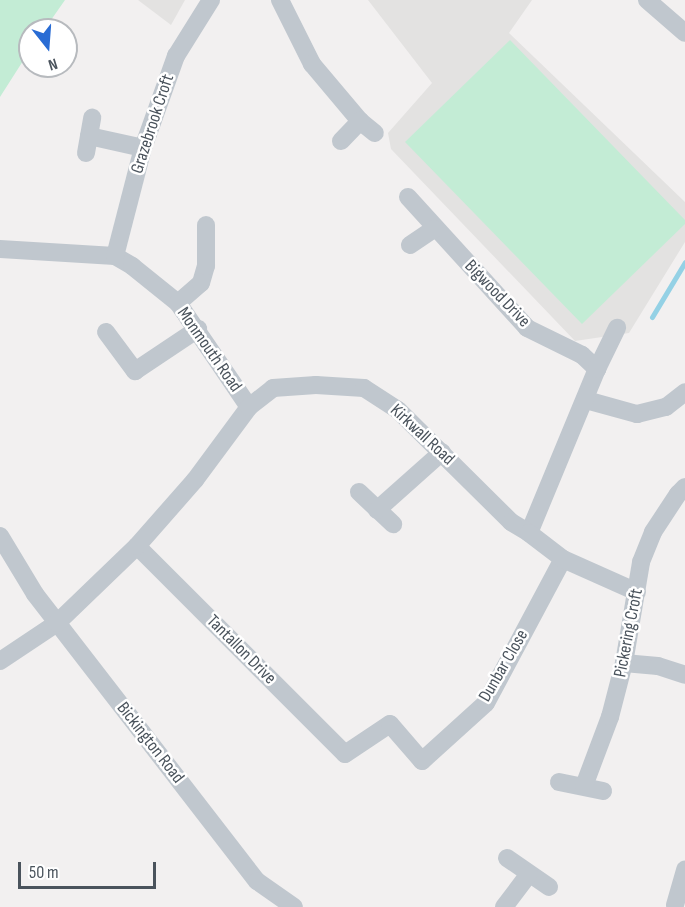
<!DOCTYPE html>
<html>
<head>
<meta charset="utf-8">
<style>
  body { margin:0 }
  #map { position:relative; width:685px; height:907px; overflow:hidden; background:#f2f0f0; font-family:"Sofia Sans Condensed",sans-serif }
  div>[style] { position:absolute }
  .education>* { inset:0; background:#e3e2e1 }
  .green>* { inset:0; background:#c3ecd5 }
  .stream>* { height:5px; margin:-2.5px; padding:0 2.5px; transform-origin:2.5px; border-radius:2.5px; background:#94d1e5 }
  .minor>* { height:18px; margin:-9px; padding:0 9px; transform-origin:9px; border-radius:9px; background:#c0c7ce }
  span { translate:-50% -50%; white-space:nowrap; text-align:center; line-height:1.15; -webkit-text-stroke:5px #fff; paint-order:stroke }
  .street-label { font-size:18px; color:#4a535c }
  .north { position:absolute; left:18px; top:18px; width:60px; height:60px; box-sizing:border-box; background:#fff; border:2px solid #b7babe; border-radius:50%; rotate:163deg; font-size:16px; font-weight:700; line-height:24px; text-align:center; color:#4a535c }
  .north::after { content:''; display:block; margin:auto; width:21px; height:27px; background:#296cd4; clip-path:polygon(50% 0,100% 100%,50% 72%,0 100%) }
  .scale { position:absolute; left:18px; top:862px; width:138px; height:27px; box-sizing:border-box; border:3px solid #4a535c; border-top:0; padding-left:8px; font-size:18px; line-height:21px; white-space:nowrap; color:#4a535c; -webkit-text-stroke:4px #fff; paint-order:stroke }
</style>
</head>
<body>
<div id="map">
  <div class="education">
    <i style="clip-path:polygon(138px 0,185px 0,171px 25px)"></i>
    <i style="clip-path:polygon(368px 0,532px 0,509px 33px,685px 202px,685px 242px,629px 333px,575px 341px,391px 149px,388px 133px,432px 83px)"></i>
  </div>
  <div class="green">
    <i style="clip-path:polygon(0 0,65px 0,44px 30px,30px 30px,30px 50px,0 97px)"></i>
    <i style="clip-path:polygon(510px 40px,685px 220px,685px 224px,582px 324px,405px 142px)"></i>
  </div>
  <div class="stream">
    <i style="left:652px;top:317px;width:64px;rotate:-59deg"></i>
  </div>
  <div class="minor">
    <i style="left:280px;top:0;width:72px;rotate:63.4deg"></i>
    <i style="left:312px;top:64px;width:75px;rotate:49.9deg"></i>
    <i style="left:360px;top:121px;width:19px;rotate:39deg"></i>
    <i style="left:647px;top:0;width:50px;rotate:41deg"></i>
    <i style="left:89px;top:136px;width:55px;rotate:12.5deg"></i>
    <i style="left:341px;top:141px;width:28px;rotate:-46deg"></i>
    <i style="left:86px;top:153px;width:36px;rotate:-80deg"></i>
    <i style="left:408px;top:197px;width:177px;rotate:47.7deg"></i>
    <i style="left:527px;top:328px;width:61px;rotate:26.1deg"></i>
    <i style="left:582px;top:355px;width:21px;rotate:43deg"></i>
    <i style="left:410px;top:245px;width:29px;rotate:-34deg"></i>
    <i style="left:0;top:249px;width:115px;rotate:3.5deg"></i>
    <i style="left:115px;top:256px;width:20px;rotate:30deg"></i>
    <i style="left:132px;top:266px;width:59px;rotate:38.8deg"></i>
    <i style="left:178px;top:303px;width:126px;rotate:55.7deg"></i>
    <i style="left:115px;top:256px;width:112px;rotate:-75.5deg"></i>
    <i style="left:143px;top:148px;width:98px;rotate:-70.3deg"></i>
    <i style="left:176px;top:56px;width:66px;rotate:-58deg"></i>
    <i style="left:178px;top:303px;width:30px;rotate:-41deg"></i>
    <i style="left:201px;top:283px;width:18px;rotate:-74deg"></i>
    <i style="left:206px;top:266px;width:41px;rotate:-90deg"></i>
    <i style="left:106px;top:332px;width:49px;rotate:53.4deg"></i>
    <i style="left:135px;top:371px;width:76px;rotate:-33.7deg"></i>
    <i style="left:586px;top:400px;width:53px;rotate:15.4deg"></i>
    <i style="left:637px;top:414px;width:30px;rotate:-14deg"></i>
    <i style="left:666px;top:407px;width:24px;rotate:-38deg"></i>
    <i style="left:359px;top:492px;width:47px;rotate:43.3deg"></i>
    <i style="left:377px;top:510px;width:87px;rotate:-41.7deg"></i>
    <i style="left:529px;top:533px;width:178px;rotate:-67.5deg"></i>
    <i style="left:597px;top:369px;width:46px;rotate:-64deg"></i>
    <i style="left:0;top:536px;width:68px;rotate:58.9deg"></i>
    <i style="left:35px;top:594px;width:363px;rotate:52.3deg"></i>
    <i style="left:257px;top:881px;width:45px;rotate:35.1deg"></i>
    <i style="left:137px;top:546px;width:294px;rotate:45deg"></i>
    <i style="left:345px;top:754px;width:54px;rotate:-33.7deg"></i>
    <i style="left:390px;top:724px;width:49px;rotate:49.1deg"></i>
    <i style="left:422px;top:761px;width:86px;rotate:-42.2deg"></i>
    <i style="left:486px;top:703px;width:163px;rotate:-61.9deg"></i>
    <i style="left:0;top:661px;width:69px;rotate:-33.7deg"></i>
    <i style="left:57px;top:623px;width:111px;rotate:-43.9deg"></i>
    <i style="left:137px;top:546px;width:88px;rotate:-48.7deg"></i>
    <i style="left:195px;top:480px;width:91px;rotate:-53.5deg"></i>
    <i style="left:249px;top:407px;width:31px;rotate:-38deg"></i>
    <i style="left:273px;top:388px;width:43px;rotate:-4deg"></i>
    <i style="left:316px;top:385px;width:48px;rotate:3.6deg"></i>
    <i style="left:364px;top:388px;width:40px;rotate:32.9deg"></i>
    <i style="left:398px;top:410px;width:159px;rotate:44.7deg"></i>
    <i style="left:511px;top:522px;width:21px;rotate:31deg"></i>
    <i style="left:529px;top:533px;width:43px;rotate:37.4deg"></i>
    <i style="left:563px;top:559px;width:81px;rotate:24deg"></i>
    <i style="left:624px;top:663px;width:34px;rotate:5deg"></i>
    <i style="left:658px;top:666px;width:28px;rotate:18deg"></i>
    <i style="left:559px;top:782px;width:45px;rotate:11.6deg"></i>
    <i style="left:584px;top:786px;width:74px;rotate:-69.4deg"></i>
    <i style="left:610px;top:717px;width:56px;rotate:-75.5deg"></i>
    <i style="left:624px;top:663px;width:102px;rotate:-80.4deg"></i>
    <i style="left:641px;top:562px;width:32px;rotate:-68deg"></i>
    <i style="left:653px;top:532px;width:45px;rotate:-56.7deg"></i>
    <i style="left:678px;top:494px;width:10px;rotate:-45deg"></i>
    <i style="left:507px;top:858px;width:51px;rotate:34.6deg"></i>
    <i style="left:675px;top:905px;width:37px;rotate:-74deg"></i>
    <i style="left:504px;top:907px;width:41px;rotate:-52.9deg"></i>
  </div>
  <div class="street-label">
    <span style="left:153px;top:124px;rotate:-72deg">Grazebrook Croft</span>
    <span style="left:497px;top:294px;rotate:46deg">Bigwood Drive</span>
    <span style="left:209px;top:350px;rotate:55deg">Monmouth Road</span>
    <span style="left:422px;top:435px;rotate:43deg">Kirkwall Road</span>
    <span style="left:629px;top:633px;rotate:-79deg">Pickering Croft</span>
    <span style="left:241px;top:650px;rotate:45deg">Tantallon Drive</span>
    <span style="left:504px;top:666px;rotate:-60deg">Dunbar Close</span>
    <span style="left:150px;top:743px;rotate:52deg">Bickington Road</span>
  </div>
  <div class="north">N</div>
  <div class="scale">50 m</div>
</div>
</body>
</html>
